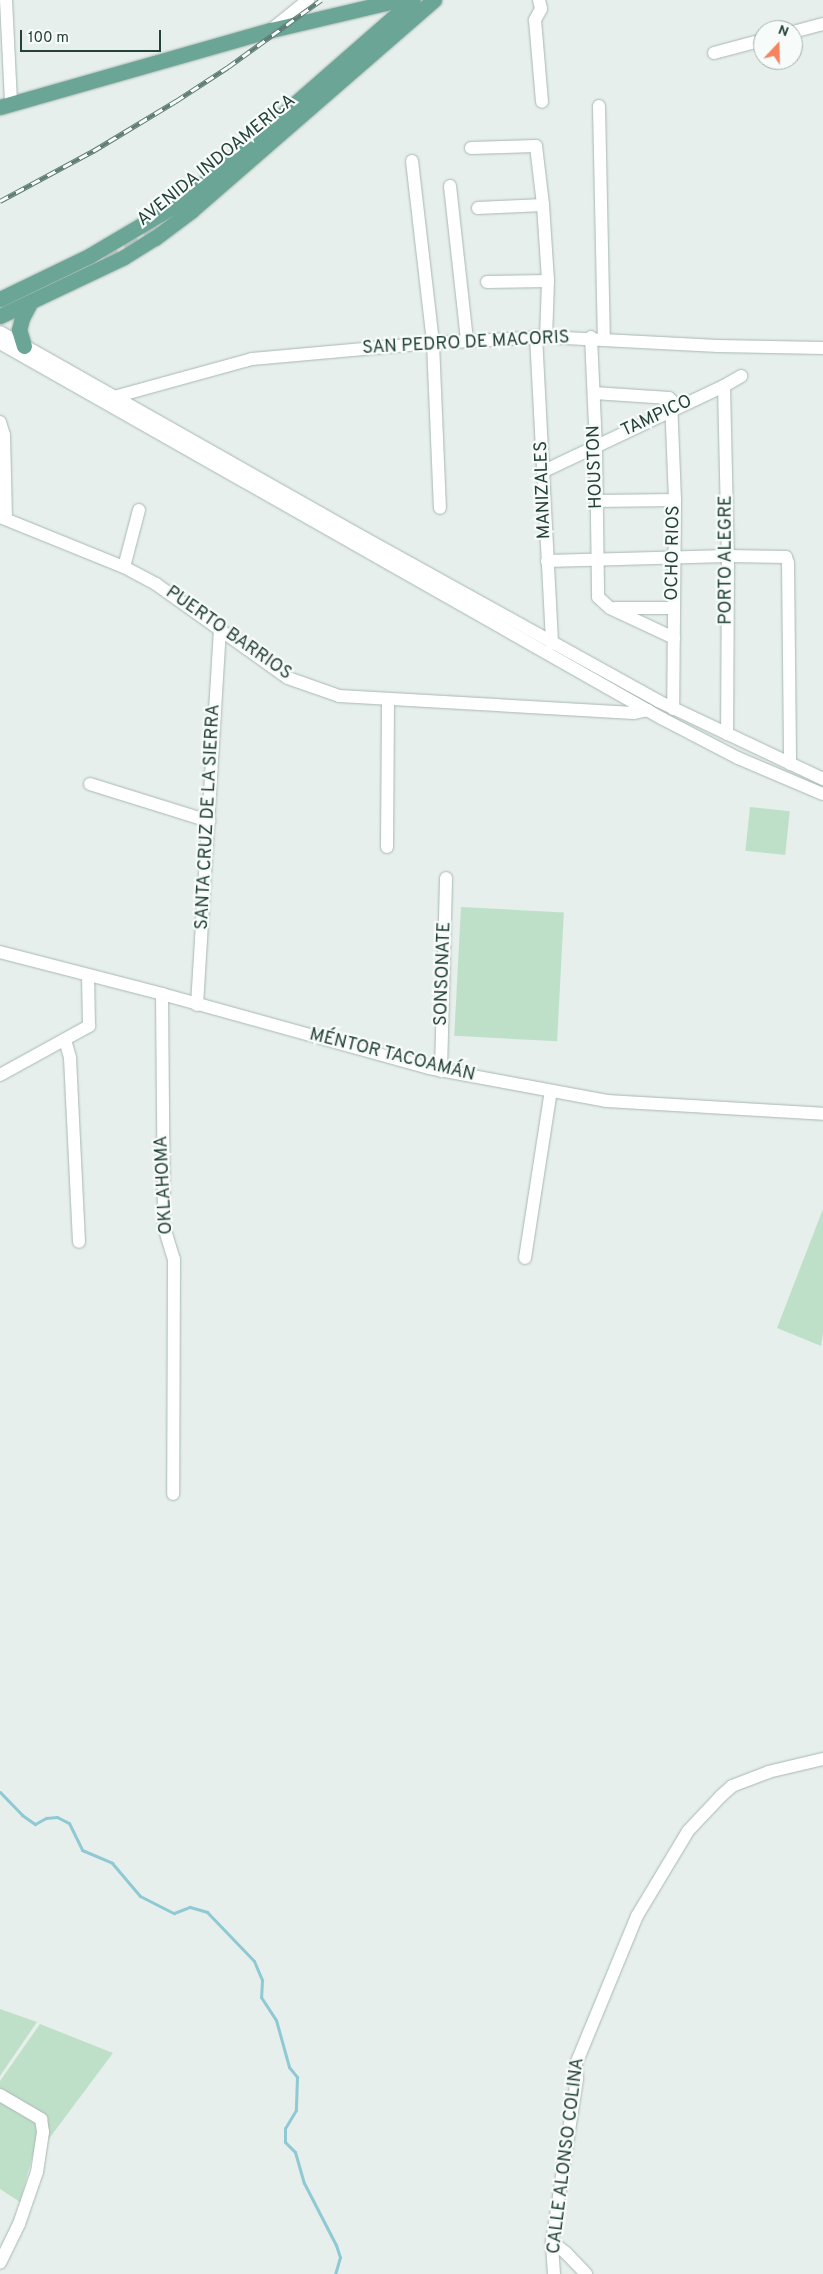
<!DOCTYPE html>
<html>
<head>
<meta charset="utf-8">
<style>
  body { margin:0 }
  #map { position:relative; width:823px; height:2274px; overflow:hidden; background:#e6efeb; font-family:Overpass,sans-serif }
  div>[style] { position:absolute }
  .green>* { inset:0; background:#bfe0c8; transform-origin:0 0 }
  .stream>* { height:3px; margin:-1.5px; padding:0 1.5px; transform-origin:1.5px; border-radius:1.5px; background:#8ec9d4 }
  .major-tunnel>* { height:15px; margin-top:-7.5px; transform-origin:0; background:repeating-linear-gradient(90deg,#bfccc8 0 15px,transparent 0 23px) }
  .roads { filter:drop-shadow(0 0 1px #a8b8b2) drop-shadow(0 0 1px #a8b8b2) }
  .minor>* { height:12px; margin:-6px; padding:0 6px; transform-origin:6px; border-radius:6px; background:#fff }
  .major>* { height:15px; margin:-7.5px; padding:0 7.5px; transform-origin:7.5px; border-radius:7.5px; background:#6aa596 }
  .rail>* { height:5px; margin-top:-2.5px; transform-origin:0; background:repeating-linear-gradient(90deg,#f7fbf9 0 9px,#5f7d75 0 18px); box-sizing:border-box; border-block:1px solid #5f7d75 }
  span { translate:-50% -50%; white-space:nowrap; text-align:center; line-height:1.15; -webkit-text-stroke:4.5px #f7fbf9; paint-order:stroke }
  .street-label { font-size:18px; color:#24423a }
  .north { position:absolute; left:753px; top:20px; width:50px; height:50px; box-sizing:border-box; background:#f7fbf9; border:1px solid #a3b1ad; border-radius:50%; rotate:21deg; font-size:14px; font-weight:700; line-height:20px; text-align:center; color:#24423a }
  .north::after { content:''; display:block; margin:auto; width:18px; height:22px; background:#f4845f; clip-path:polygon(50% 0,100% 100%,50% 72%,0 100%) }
  .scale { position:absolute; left:20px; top:30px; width:141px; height:22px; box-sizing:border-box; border:2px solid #24423a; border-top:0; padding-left:6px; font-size:15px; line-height:18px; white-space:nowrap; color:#24423a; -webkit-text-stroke:4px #f7fbf9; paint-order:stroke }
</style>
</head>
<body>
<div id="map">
  <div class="green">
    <i style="left:750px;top:807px;width:40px;height:44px;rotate:6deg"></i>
    <i style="left:461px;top:907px;width:103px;height:129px;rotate:3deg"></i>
    <i style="clip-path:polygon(823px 1209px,823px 1332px,821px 1346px,777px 1328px)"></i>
    <i style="clip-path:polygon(0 2009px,37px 2022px,0 2076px)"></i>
    <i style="clip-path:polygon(40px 2024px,113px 2053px,45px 2144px,46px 2119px,0 2088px,0 2081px)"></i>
    <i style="clip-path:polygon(0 2099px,30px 2114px,39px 2132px,20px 2202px,0 2189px)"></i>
  </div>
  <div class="stream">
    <i style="left:0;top:1792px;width:32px;rotate:46deg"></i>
    <i style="left:22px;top:1815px;width:16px;rotate:35deg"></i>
    <i style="left:35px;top:1824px;width:13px;rotate:-29deg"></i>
    <i style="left:46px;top:1818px;width:11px;rotate:-5deg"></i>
    <i style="left:57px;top:1817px;width:13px;rotate:27deg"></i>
    <i style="left:69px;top:1823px;width:30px;rotate:64deg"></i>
    <i style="left:82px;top:1850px;width:33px;rotate:23deg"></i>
    <i style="left:112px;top:1863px;width:43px;rotate:49.7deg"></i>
    <i style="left:140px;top:1896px;width:38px;rotate:27deg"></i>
    <i style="left:174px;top:1913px;width:17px;rotate:-21deg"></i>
    <i style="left:190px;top:1907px;width:18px;rotate:16deg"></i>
    <i style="left:207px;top:1912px;width:68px;rotate:46.2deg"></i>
    <i style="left:254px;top:1961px;width:21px;rotate:67deg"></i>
    <i style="left:262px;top:1980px;width:17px;rotate:93deg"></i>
    <i style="left:261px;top:1997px;width:27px;rotate:57deg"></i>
    <i style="left:276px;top:2020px;width:49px;rotate:74.5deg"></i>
    <i style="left:289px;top:2067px;width:13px;rotate:51deg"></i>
    <i style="left:297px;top:2077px;width:33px;rotate:92deg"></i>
    <i style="left:296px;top:2110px;width:21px;rotate:121deg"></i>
    <i style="left:285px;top:2128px;width:14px;rotate:90deg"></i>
    <i style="left:285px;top:2142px;width:14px;rotate:45deg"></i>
    <i style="left:295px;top:2152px;width:32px;rotate:74deg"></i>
    <i style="left:304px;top:2183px;width:70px;rotate:62.7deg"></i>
    <i style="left:336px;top:2245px;width:13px;rotate:72deg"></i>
    <i style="left:340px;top:2257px;width:18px;rotate:106deg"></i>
  </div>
  <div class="major-tunnel">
    <i style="left:103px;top:255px;width:85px;rotate:-28.1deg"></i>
    <i style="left:13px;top:302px;width:54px;rotate:-27.5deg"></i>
  </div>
  <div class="roads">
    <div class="minor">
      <i style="left:6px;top:0;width:103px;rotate:87.2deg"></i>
      <i style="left:539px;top:0;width:9px;rotate:77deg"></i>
      <i style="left:541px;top:9px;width:13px;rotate:119deg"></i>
      <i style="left:535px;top:20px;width:82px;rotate:85.1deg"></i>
      <i style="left:271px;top:30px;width:48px;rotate:-39deg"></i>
      <i style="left:793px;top:32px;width:31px;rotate:-15deg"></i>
      <i style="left:714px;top:53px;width:51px;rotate:-14.9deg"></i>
      <i style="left:599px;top:106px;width:232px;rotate:88.8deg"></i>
      <i style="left:471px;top:148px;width:65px;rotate:-1.8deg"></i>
      <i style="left:536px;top:146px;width:59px;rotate:83.2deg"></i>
      <i style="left:543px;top:205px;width:76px;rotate:86.2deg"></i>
      <i style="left:548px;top:281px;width:56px;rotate:92deg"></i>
      <i style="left:412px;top:161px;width:183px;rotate:83.4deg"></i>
      <i style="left:433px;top:343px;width:165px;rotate:87.6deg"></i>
      <i style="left:450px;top:186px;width:156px;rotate:83.7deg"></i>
      <i style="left:478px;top:208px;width:65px;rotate:-2.6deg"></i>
      <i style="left:487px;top:282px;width:61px;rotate:-0.9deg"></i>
      <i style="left:0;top:332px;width:420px;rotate:29.5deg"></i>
      <i style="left:366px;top:539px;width:334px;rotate:29deg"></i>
      <i style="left:658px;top:701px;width:183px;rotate:25.3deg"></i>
      <i style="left:536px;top:336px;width:308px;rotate:87deg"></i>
      <i style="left:591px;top:337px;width:109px;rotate:87.4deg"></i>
      <i style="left:596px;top:446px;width:151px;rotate:89.2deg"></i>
      <i style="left:598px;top:597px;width:16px;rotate:43deg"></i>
      <i style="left:610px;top:608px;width:71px;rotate:25.1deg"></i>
      <i style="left:0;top:343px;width:762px;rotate:29.56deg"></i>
      <i style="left:663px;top:719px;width:85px;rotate:27.5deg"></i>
      <i style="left:738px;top:758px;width:92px;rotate:23deg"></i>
      <i style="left:724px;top:386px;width:170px;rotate:88.7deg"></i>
      <i style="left:728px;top:556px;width:178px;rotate:90.3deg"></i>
      <i style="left:594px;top:393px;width:75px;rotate:3.8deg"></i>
      <i style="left:669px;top:398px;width:3px;rotate:45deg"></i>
      <i style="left:671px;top:400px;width:100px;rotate:87.7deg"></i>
      <i style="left:675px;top:500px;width:209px;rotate:90.5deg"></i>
      <i style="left:114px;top:397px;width:143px;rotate:-15.4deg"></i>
      <i style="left:252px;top:359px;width:182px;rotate:-5.1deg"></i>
      <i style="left:433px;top:343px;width:113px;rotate:-3deg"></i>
      <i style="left:546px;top:337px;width:172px;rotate:3deg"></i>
      <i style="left:718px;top:346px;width:105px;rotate:1.1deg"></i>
      <i style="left:0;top:422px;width:14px;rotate:73deg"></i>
      <i style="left:4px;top:435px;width:83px;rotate:88.6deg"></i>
      <i style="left:544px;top:471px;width:199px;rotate:-25.3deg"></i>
      <i style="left:724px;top:386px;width:20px;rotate:-30deg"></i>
      <i style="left:597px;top:501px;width:78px;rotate:-0.7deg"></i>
      <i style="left:0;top:517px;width:134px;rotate:22deg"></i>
      <i style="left:124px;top:567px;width:36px;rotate:28deg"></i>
      <i style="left:156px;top:584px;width:162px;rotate:35.5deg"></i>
      <i style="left:288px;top:678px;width:54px;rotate:19.4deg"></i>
      <i style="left:339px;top:696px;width:295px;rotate:3.3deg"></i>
      <i style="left:634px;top:713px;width:14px;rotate:-12deg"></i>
      <i style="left:547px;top:561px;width:181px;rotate:-1.6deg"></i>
      <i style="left:728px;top:556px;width:58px;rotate:1deg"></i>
      <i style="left:786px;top:557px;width:6px;rotate:72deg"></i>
      <i style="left:788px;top:563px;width:201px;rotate:89.4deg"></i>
      <i style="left:124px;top:567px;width:59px;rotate:-75.3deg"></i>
      <i style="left:615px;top:608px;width:58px"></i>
      <i style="left:90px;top:784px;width:125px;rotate:17.3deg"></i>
      <i style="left:387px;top:847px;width:148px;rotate:-89.6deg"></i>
      <i style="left:0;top:952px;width:167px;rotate:14.5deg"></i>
      <i style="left:162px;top:994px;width:277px;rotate:15.5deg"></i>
      <i style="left:429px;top:1068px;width:181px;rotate:10.5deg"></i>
      <i style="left:607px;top:1101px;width:216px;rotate:3.4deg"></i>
      <i style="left:162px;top:994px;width:233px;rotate:89.5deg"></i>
      <i style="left:164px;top:1227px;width:34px;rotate:73deg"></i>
      <i style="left:174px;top:1259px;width:235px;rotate:90.2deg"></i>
      <i style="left:197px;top:1005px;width:377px;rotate:-86.5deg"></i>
      <i style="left:65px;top:1040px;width:19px;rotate:74deg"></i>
      <i style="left:70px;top:1058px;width:184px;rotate:87.2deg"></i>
      <i style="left:441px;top:1071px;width:193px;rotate:-88.5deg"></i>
      <i style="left:0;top:1075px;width:102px;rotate:-28.8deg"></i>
      <i style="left:89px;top:1026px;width:51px;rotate:-91.1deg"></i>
      <i style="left:525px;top:1258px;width:169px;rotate:-81.2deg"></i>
      <i style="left:0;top:2095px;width:48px;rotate:30.3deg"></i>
      <i style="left:41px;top:2119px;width:13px;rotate:81deg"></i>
      <i style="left:43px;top:2132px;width:40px;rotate:98.5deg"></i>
      <i style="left:37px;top:2172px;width:55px;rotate:109.1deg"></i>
      <i style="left:19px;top:2224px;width:43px;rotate:116deg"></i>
      <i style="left:552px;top:2242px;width:18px;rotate:38deg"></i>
      <i style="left:566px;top:2253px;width:29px;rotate:46deg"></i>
      <i style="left:554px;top:2274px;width:32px;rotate:-94deg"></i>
      <i style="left:552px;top:2242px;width:165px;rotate:-81.3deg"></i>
      <i style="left:577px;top:2079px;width:15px;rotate:-94deg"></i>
      <i style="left:576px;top:2064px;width:160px;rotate:-67.6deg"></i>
      <i style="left:637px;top:1916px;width:99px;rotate:-59deg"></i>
      <i style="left:688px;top:1831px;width:48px;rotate:-46.7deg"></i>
      <i style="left:721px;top:1796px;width:15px;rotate:-42deg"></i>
      <i style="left:732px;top:1786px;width:39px;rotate:-21deg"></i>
      <i style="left:768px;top:1772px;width:57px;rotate:-13.3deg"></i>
    </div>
    <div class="major">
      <i style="left:0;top:107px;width:282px;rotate:-15.9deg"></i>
      <i style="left:271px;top:30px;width:130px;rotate:-13.3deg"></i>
      <i style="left:0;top:299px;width:99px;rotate:-25.8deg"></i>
      <i style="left:89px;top:256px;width:114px;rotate:-30.6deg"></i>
      <i style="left:187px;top:198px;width:300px;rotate:-41.2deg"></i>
      <i style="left:0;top:316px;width:137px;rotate:-25.4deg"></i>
      <i style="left:124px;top:257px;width:36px;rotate:-32deg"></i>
      <i style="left:155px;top:238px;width:45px;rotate:-36.9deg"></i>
      <i style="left:191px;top:211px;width:322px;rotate:-41deg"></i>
      <i style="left:24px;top:346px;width:17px;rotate:-107deg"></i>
      <i style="left:19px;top:330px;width:12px;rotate:-76deg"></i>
      <i style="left:22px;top:318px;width:17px;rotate:-62deg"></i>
    </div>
  </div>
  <div class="rail">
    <i style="left:0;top:201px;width:106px;rotate:-28.3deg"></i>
    <i style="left:93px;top:151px;width:97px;rotate:-31.1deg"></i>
    <i style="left:176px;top:101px;width:62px;rotate:-33.2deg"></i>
    <i style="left:228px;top:67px;width:115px;rotate:-35.8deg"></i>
  </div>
  <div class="street-label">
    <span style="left:217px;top:161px;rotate:-39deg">AVENIDA INDOAMERICA</span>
    <span style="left:466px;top:344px;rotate:-3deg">SAN PEDRO DE MACORIS</span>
    <span style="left:657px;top:417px;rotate:-25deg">TAMPICO</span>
    <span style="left:596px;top:467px;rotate:-92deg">HOUSTON</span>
    <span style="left:544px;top:490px;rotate:-92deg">MANIZALES</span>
    <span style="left:674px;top:553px;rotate:-89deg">OCHO RIOS</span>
    <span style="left:727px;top:560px;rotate:-90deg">PORTO ALEGRE</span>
    <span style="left:228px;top:634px;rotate:35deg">PUERTO BARRIOS</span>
    <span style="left:209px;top:817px;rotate:-87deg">SANTA CRUZ DE LA SIERRA</span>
    <span style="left:444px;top:974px;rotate:-88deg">SONSONATE</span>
    <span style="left:392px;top:1056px;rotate:14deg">MÉNTOR TACOAMÁN</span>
    <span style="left:165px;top:1185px;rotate:-93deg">OKLAHOMA</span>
    <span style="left:567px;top:2156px;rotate:-83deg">CALLE ALONSO COLINA</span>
  </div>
  <div class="north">N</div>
  <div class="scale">100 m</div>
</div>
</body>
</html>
